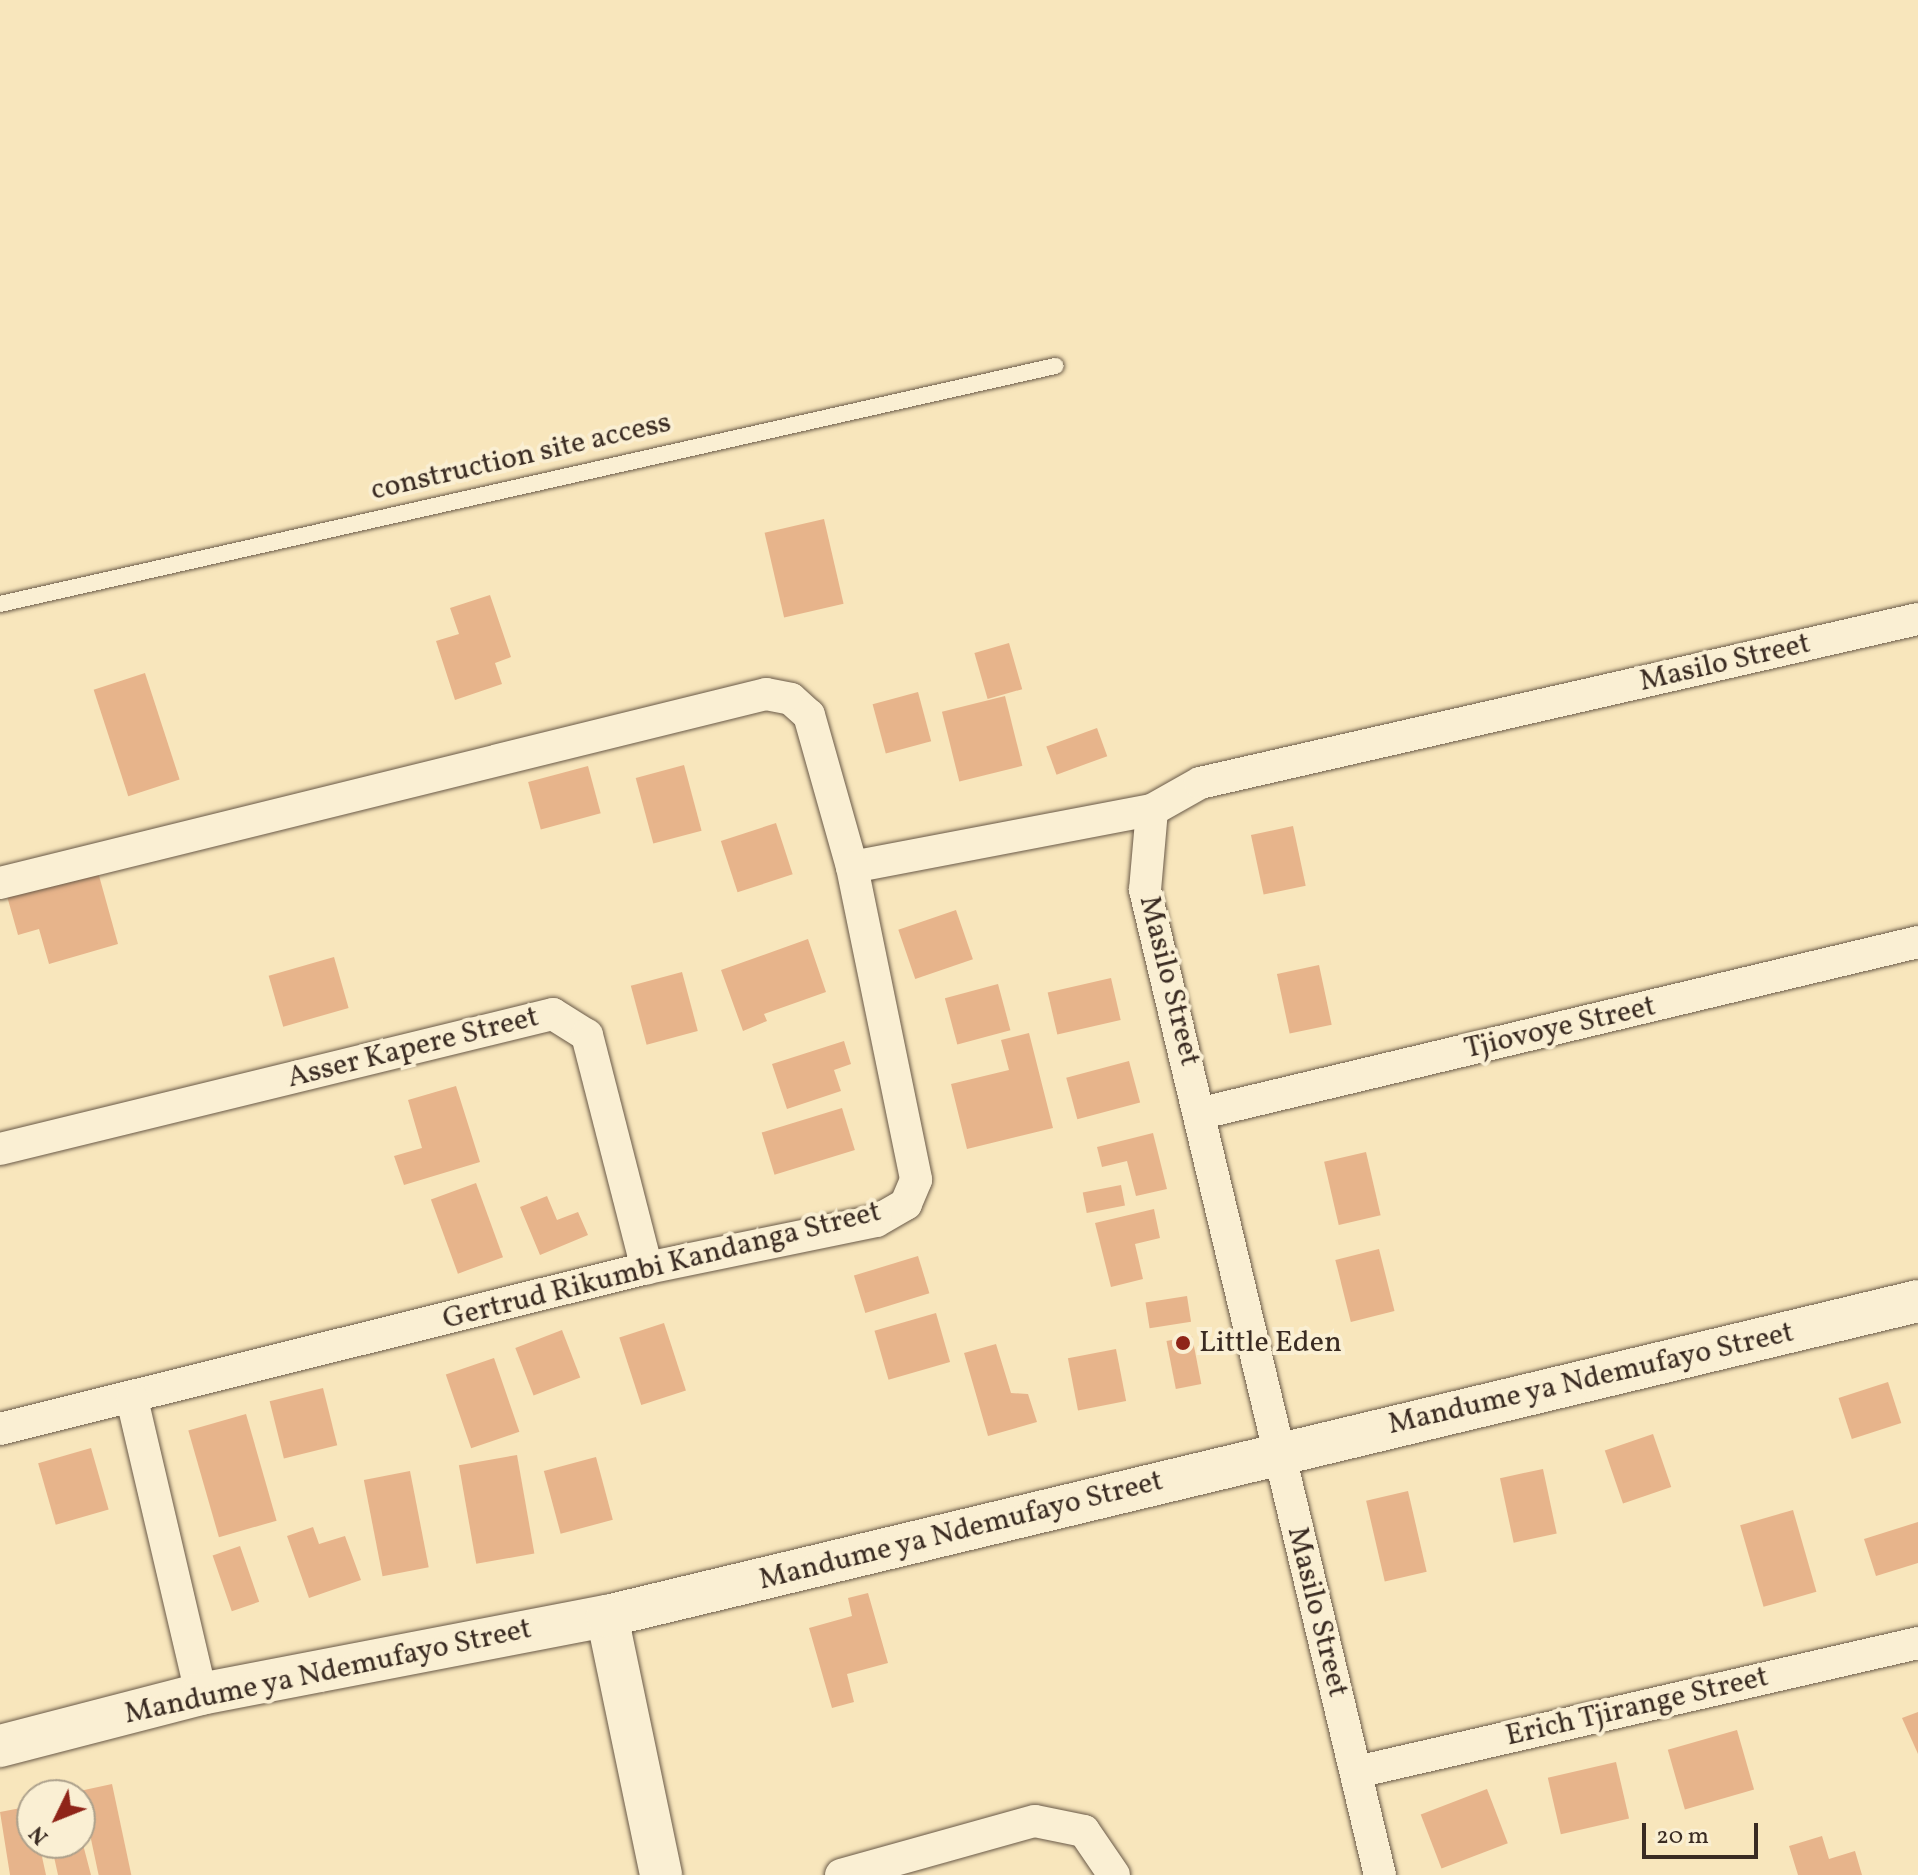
<!DOCTYPE html>
<html>
<head>
<meta charset="utf-8">
<style>
  body { margin:0 }
  #map { position:relative; width:1918px; height:1875px; overflow:hidden; background:#f8e6bc; font-family:Vollkorn,serif }
  div>[style] { position:absolute }
  .building>* { inset:0; background:#e7b48b; transform-origin:0 0 }
  .roads { filter:drop-shadow(0 0 2px #6a5a48) drop-shadow(0 0 2px #6a5a48) }
  .service>* { height:16px; margin:-8px; padding:0 8px; transform-origin:8px; border-radius:8px; background:#faefd3 }
  .minor>* { height:32px; margin:-16px; padding:0 16px; transform-origin:16px; border-radius:16px; background:#faefd3 }
  .tertiary>* { height:42px; margin:-21px; padding:0 21px; transform-origin:21px; border-radius:21px; background:#faefd3 }
  .dots>* { width:22px; height:22px; translate:-50% -50%; box-sizing:border-box; border:4px solid #faefd3; border-radius:50% }
  span { translate:-50% -50%; white-space:nowrap; text-align:center; line-height:1.15; -webkit-text-stroke:8px #faefd3; paint-order:stroke }
  .street-label { font-size:30px; color:#3a2b22 }
  .poi-label { font-size:30px; color:#3a2b22 }
  .left { translate:0 -50%; text-align:left }
  .north { position:absolute; left:16px; top:1779px; width:80px; height:80px; box-sizing:border-box; background:#faefd3; border:2px solid #ada18c; border-radius:50%; rotate:227deg; font-size:22px; font-weight:700; line-height:32px; text-align:center; color:#3a2b22 }
  .north::after { content:''; display:block; margin:auto; width:28px; height:36px; background:#8f2418; clip-path:polygon(50% 0,100% 100%,50% 72%,0 100%) }
  .scale { position:absolute; left:1642px; top:1823px; width:116px; height:36px; box-sizing:border-box; border:4px solid #3a2b22; border-top:0; padding-left:10px; font-size:24px; line-height:28px; white-space:nowrap; color:#3a2b22; -webkit-text-stroke:6px #faefd3; paint-order:stroke }
</style>
</head>
<body>
<div id="map">
  <div class="building">
    <i style="left:824px;top:519px;width:87px;height:61px;rotate:77deg"></i>
    <i style="clip-path:polygon(490px 595px,511px 657px,495px 663px,502px 684px,455px 700px,436px 641px,459px 634px,450px 608px)"></i>
    <i style="left:1009px;top:643px;width:48px;height:36px;rotate:74deg"></i>
    <i style="left:145px;top:673px;width:112px;height:54px;rotate:72deg"></i>
    <i style="left:918px;top:692px;width:51px;height:47px;rotate:75deg"></i>
    <i style="left:1005px;top:696px;width:72px;height:65px;rotate:76deg"></i>
    <i style="left:1097px;top:728px;width:30px;height:54px;rotate:70deg"></i>
    <i style="left:684px;top:765px;width:68px;height:50px;rotate:75deg"></i>
    <i style="left:588px;top:766px;width:49px;height:62px;rotate:75deg"></i>
    <i style="left:776px;top:823px;width:54px;height:58px;rotate:72deg"></i>
    <i style="left:1293px;top:826px;width:61px;height:43px;rotate:78deg"></i>
    <i style="clip-path:polygon(98px 872px,118px 944px,49px 964px,39px 929px,18px 935px,5px 889px)"></i>
    <i style="left:956px;top:910px;width:52px;height:61px;rotate:71deg"></i>
    <i style="clip-path:polygon(808px 939px,826px 992px,764px 1014px,767px 1021px,743px 1031px,721px 970px)"></i>
    <i style="left:334px;top:957px;width:53px;height:68px;rotate:74deg"></i>
    <i style="left:1319px;top:965px;width:61px;height:43px;rotate:78deg"></i>
    <i style="left:682px;top:972px;width:61px;height:53px;rotate:75deg"></i>
    <i style="left:1111px;top:978px;width:43px;height:65px;rotate:77deg"></i>
    <i style="left:998px;top:984px;width:48px;height:55px;rotate:75deg"></i>
    <i style="clip-path:polygon(1029px 1033px,1053px 1128px,967px 1149px,951px 1084px,1009px 1070px,1001px 1040px)"></i>
    <i style="clip-path:polygon(844px 1041px,851px 1064px,834px 1070px,841px 1091px,787px 1109px,772px 1064px)"></i>
    <i style="left:1129px;top:1061px;width:43px;height:65px;rotate:75deg"></i>
    <i style="clip-path:polygon(456px 1086px,480px 1162px,404px 1185px,394px 1156px,422px 1148px,408px 1100px)"></i>
    <i style="left:842px;top:1108px;width:44px;height:84px;rotate:73deg"></i>
    <i style="clip-path:polygon(1153px 1133px,1167px 1189px,1136px 1196px,1127px 1161px,1102px 1167px,1097px 1147px)"></i>
    <i style="left:1366px;top:1152px;width:65px;height:43px;rotate:77deg"></i>
    <i style="left:476px;top:1183px;width:79px;height:48px;rotate:70deg"></i>
    <i style="left:1121px;top:1185px;width:21px;height:39px;rotate:79deg"></i>
    <i style="clip-path:polygon(547px 1196px,557px 1220px,578px 1212px,588px 1235px,540px 1255px,520px 1207px)"></i>
    <i style="clip-path:polygon(1154px 1209px,1160px 1238px,1135px 1244px,1143px 1279px,1111px 1287px,1095px 1223px)"></i>
    <i style="left:1379px;top:1249px;width:64px;height:45px;rotate:76deg"></i>
    <i style="left:918px;top:1256px;width:39px;height:67px;rotate:73deg"></i>
    <i style="left:1187px;top:1296px;width:26px;height:42px;rotate:81deg"></i>
    <i style="left:936px;top:1313px;width:51px;height:64px;rotate:74deg"></i>
    <i style="left:664px;top:1323px;width:71px;height:47px;rotate:72deg"></i>
    <i style="left:562px;top:1330px;width:51px;height:50px;rotate:69deg"></i>
    <i style="left:1192px;top:1336px;width:49px;height:26px;rotate:79deg"></i>
    <i style="clip-path:polygon(996px 1344px,1011px 1393px,1028px 1394px,1037px 1422px,988px 1436px,964px 1353px)"></i>
    <i style="left:1116px;top:1349px;width:53px;height:49px;rotate:79deg"></i>
    <i style="left:494px;top:1358px;width:78px;height:51px;rotate:71deg"></i>
    <i style="left:1888px;top:1382px;width:43px;height:52px;rotate:72deg"></i>
    <i style="left:323px;top:1388px;width:59px;height:55px;rotate:76deg"></i>
    <i style="left:246px;top:1414px;width:111px;height:60px;rotate:74deg"></i>
    <i style="left:1653px;top:1434px;width:56px;height:51px;rotate:71deg"></i>
    <i style="left:91px;top:1448px;width:64px;height:55px;rotate:74deg"></i>
    <i style="left:517px;top:1455px;width:100px;height:59px;rotate:80deg"></i>
    <i style="left:596px;top:1457px;width:65px;height:54px;rotate:75deg"></i>
    <i style="left:1543px;top:1469px;width:66px;height:44px;rotate:78deg"></i>
    <i style="left:410px;top:1471px;width:98px;height:47px;rotate:79deg"></i>
    <i style="left:1408px;top:1491px;width:83px;height:43px;rotate:77deg"></i>
    <i style="left:1793px;top:1510px;width:85px;height:55px;rotate:74deg"></i>
    <i style="clip-path:polygon(1918px 1522px,1918px 1563px,1876px 1576px,1864px 1539px)"></i>
    <i style="clip-path:polygon(313px 1527px,319px 1544px,345px 1536px,361px 1580px,309px 1598px,287px 1536px)"></i>
    <i style="left:240px;top:1546px;width:59px;height:29px;rotate:71deg"></i>
    <i style="clip-path:polygon(868px 1593px,888px 1663px,847px 1674px,854px 1702px,832px 1708px,809px 1628px,852px 1616px,848px 1598px)"></i>
    <i style="clip-path:polygon(1918px 1712px,1918px 1754px,1902px 1718px)"></i>
    <i style="left:1737px;top:1730px;width:62px;height:72px;rotate:74deg"></i>
    <i style="left:1616px;top:1762px;width:58px;height:70px;rotate:77deg"></i>
    <i style="left:112px;top:1784px;width:93px;height:32px;rotate:78deg"></i>
    <i style="left:1487px;top:1789px;width:58px;height:71px;rotate:69deg"></i>
    <i style="clip-path:polygon(31px 1806px,32px 1843px,39px 1843px,46px 1875px,10px 1875px,0 1812px)"></i>
    <i style="clip-path:polygon(80px 1833px,91px 1875px,58px 1875px,51px 1843px,80px 1843px)"></i>
    <i style="clip-path:polygon(1822px 1836px,1829px 1859px,1855px 1851px,1862px 1875px,1798px 1875px,1789px 1846px)"></i>
  </div>
  <div class="roads">
    <div class="service">
      <i style="left:0;top:604px;width:1082px;rotate:-12.71deg"></i>
    </div>
    <div class="minor">
      <i style="left:852px;top:867px;width:305px;rotate:-10.8deg"></i>
      <i style="left:0;top:883px;width:789px;rotate:-13.86deg"></i>
      <i style="left:766px;top:694px;width:25px;rotate:11deg"></i>
      <i style="left:791px;top:699px;width:24px;rotate:42deg"></i>
      <i style="left:809px;top:715px;width:158px;rotate:74.2deg"></i>
      <i style="left:852px;top:867px;width:319px;rotate:78.4deg"></i>
      <i style="left:916px;top:1180px;width:26px;rotate:113deg"></i>
      <i style="left:906px;top:1204px;width:34px;rotate:150deg"></i>
      <i style="left:876px;top:1221px;width:234px;rotate:168.4deg"></i>
      <i style="left:647px;top:1268px;width:667px;rotate:166.03deg"></i>
      <i style="left:1202px;top:1113px;width:736px;rotate:-13.43deg"></i>
      <i style="left:0;top:1149px;width:569px;rotate:-13.72deg"></i>
      <i style="left:553px;top:1014px;width:40px;rotate:32deg"></i>
      <i style="left:587px;top:1035px;width:241px;rotate:75.6deg"></i>
      <i style="left:132px;top:1399px;width:303px;rotate:76.8deg"></i>
      <i style="left:1357px;top:1772px;width:576px;rotate:-12.95deg"></i>
      <i style="left:841px;top:1875px;width:201px;rotate:-15.6deg"></i>
      <i style="left:1035px;top:1821px;width:50px;rotate:11.5deg"></i>
      <i style="left:1084px;top:1831px;width:53px;rotate:55.7deg"></i>
      <i style="left:1380px;top:1875px;width:1013px;rotate:-103.42deg"></i>
      <i style="left:1145px;top:890px;width:80px;rotate:-85deg"></i>
      <i style="left:1152px;top:810px;width:55px;rotate:-29.4deg"></i>
      <i style="left:1200px;top:783px;width:736px;rotate:-12.87deg"></i>
    </div>
    <div class="tertiary">
      <i style="left:607px;top:1616px;width:265px;rotate:78.2deg"></i>
      <i style="left:0;top:1746px;width:208px;rotate:-14.5deg"></i>
      <i style="left:201px;top:1694px;width:413px;rotate:-10.9deg"></i>
      <i style="left:607px;top:1616px;width:1348px;rotate:-13.51deg"></i>
    </div>
  </div>
  <div class="dots">
    <i style="left:1183px;top:1343px;background:#8f2418"></i>
  </div>
  <div class="street-label">
    <span style="left:521px;top:457px;rotate:-13deg">construction site access</span>
    <span style="left:1725px;top:663px;rotate:-13deg">Masilo Street</span>
    <span style="left:1169px;top:981px;rotate:76deg">Masilo Street</span>
    <span style="left:1560px;top:1028px;rotate:-13deg">Tjiovoye Street</span>
    <span style="left:413px;top:1048px;rotate:-14deg">Asser Kapere Street</span>
    <span style="left:662px;top:1266px;rotate:-14deg">Gertrud Rikumbi Kandanga Street</span>
    <span style="left:1591px;top:1379px;rotate:-13deg">Mandume ya Ndemufayo Street</span>
    <span style="left:961px;top:1531px;rotate:-14deg">Mandume ya Ndemufayo Street</span>
    <span style="left:1317px;top:1612px;rotate:76deg">Masilo Street</span>
    <span style="left:328px;top:1672px;rotate:-12deg">Mandume ya Ndemufayo Street</span>
    <span style="left:1637px;top:1707px;rotate:-13deg">Erich Tjirange Street</span>
  </div>
  <div class="poi-label">
    <span class="left" style="left:1199px;top:1343px">Little Eden</span>
  </div>
  <div class="north">N</div>
  <div class="scale">20 m</div>
</div>
</body>
</html>
